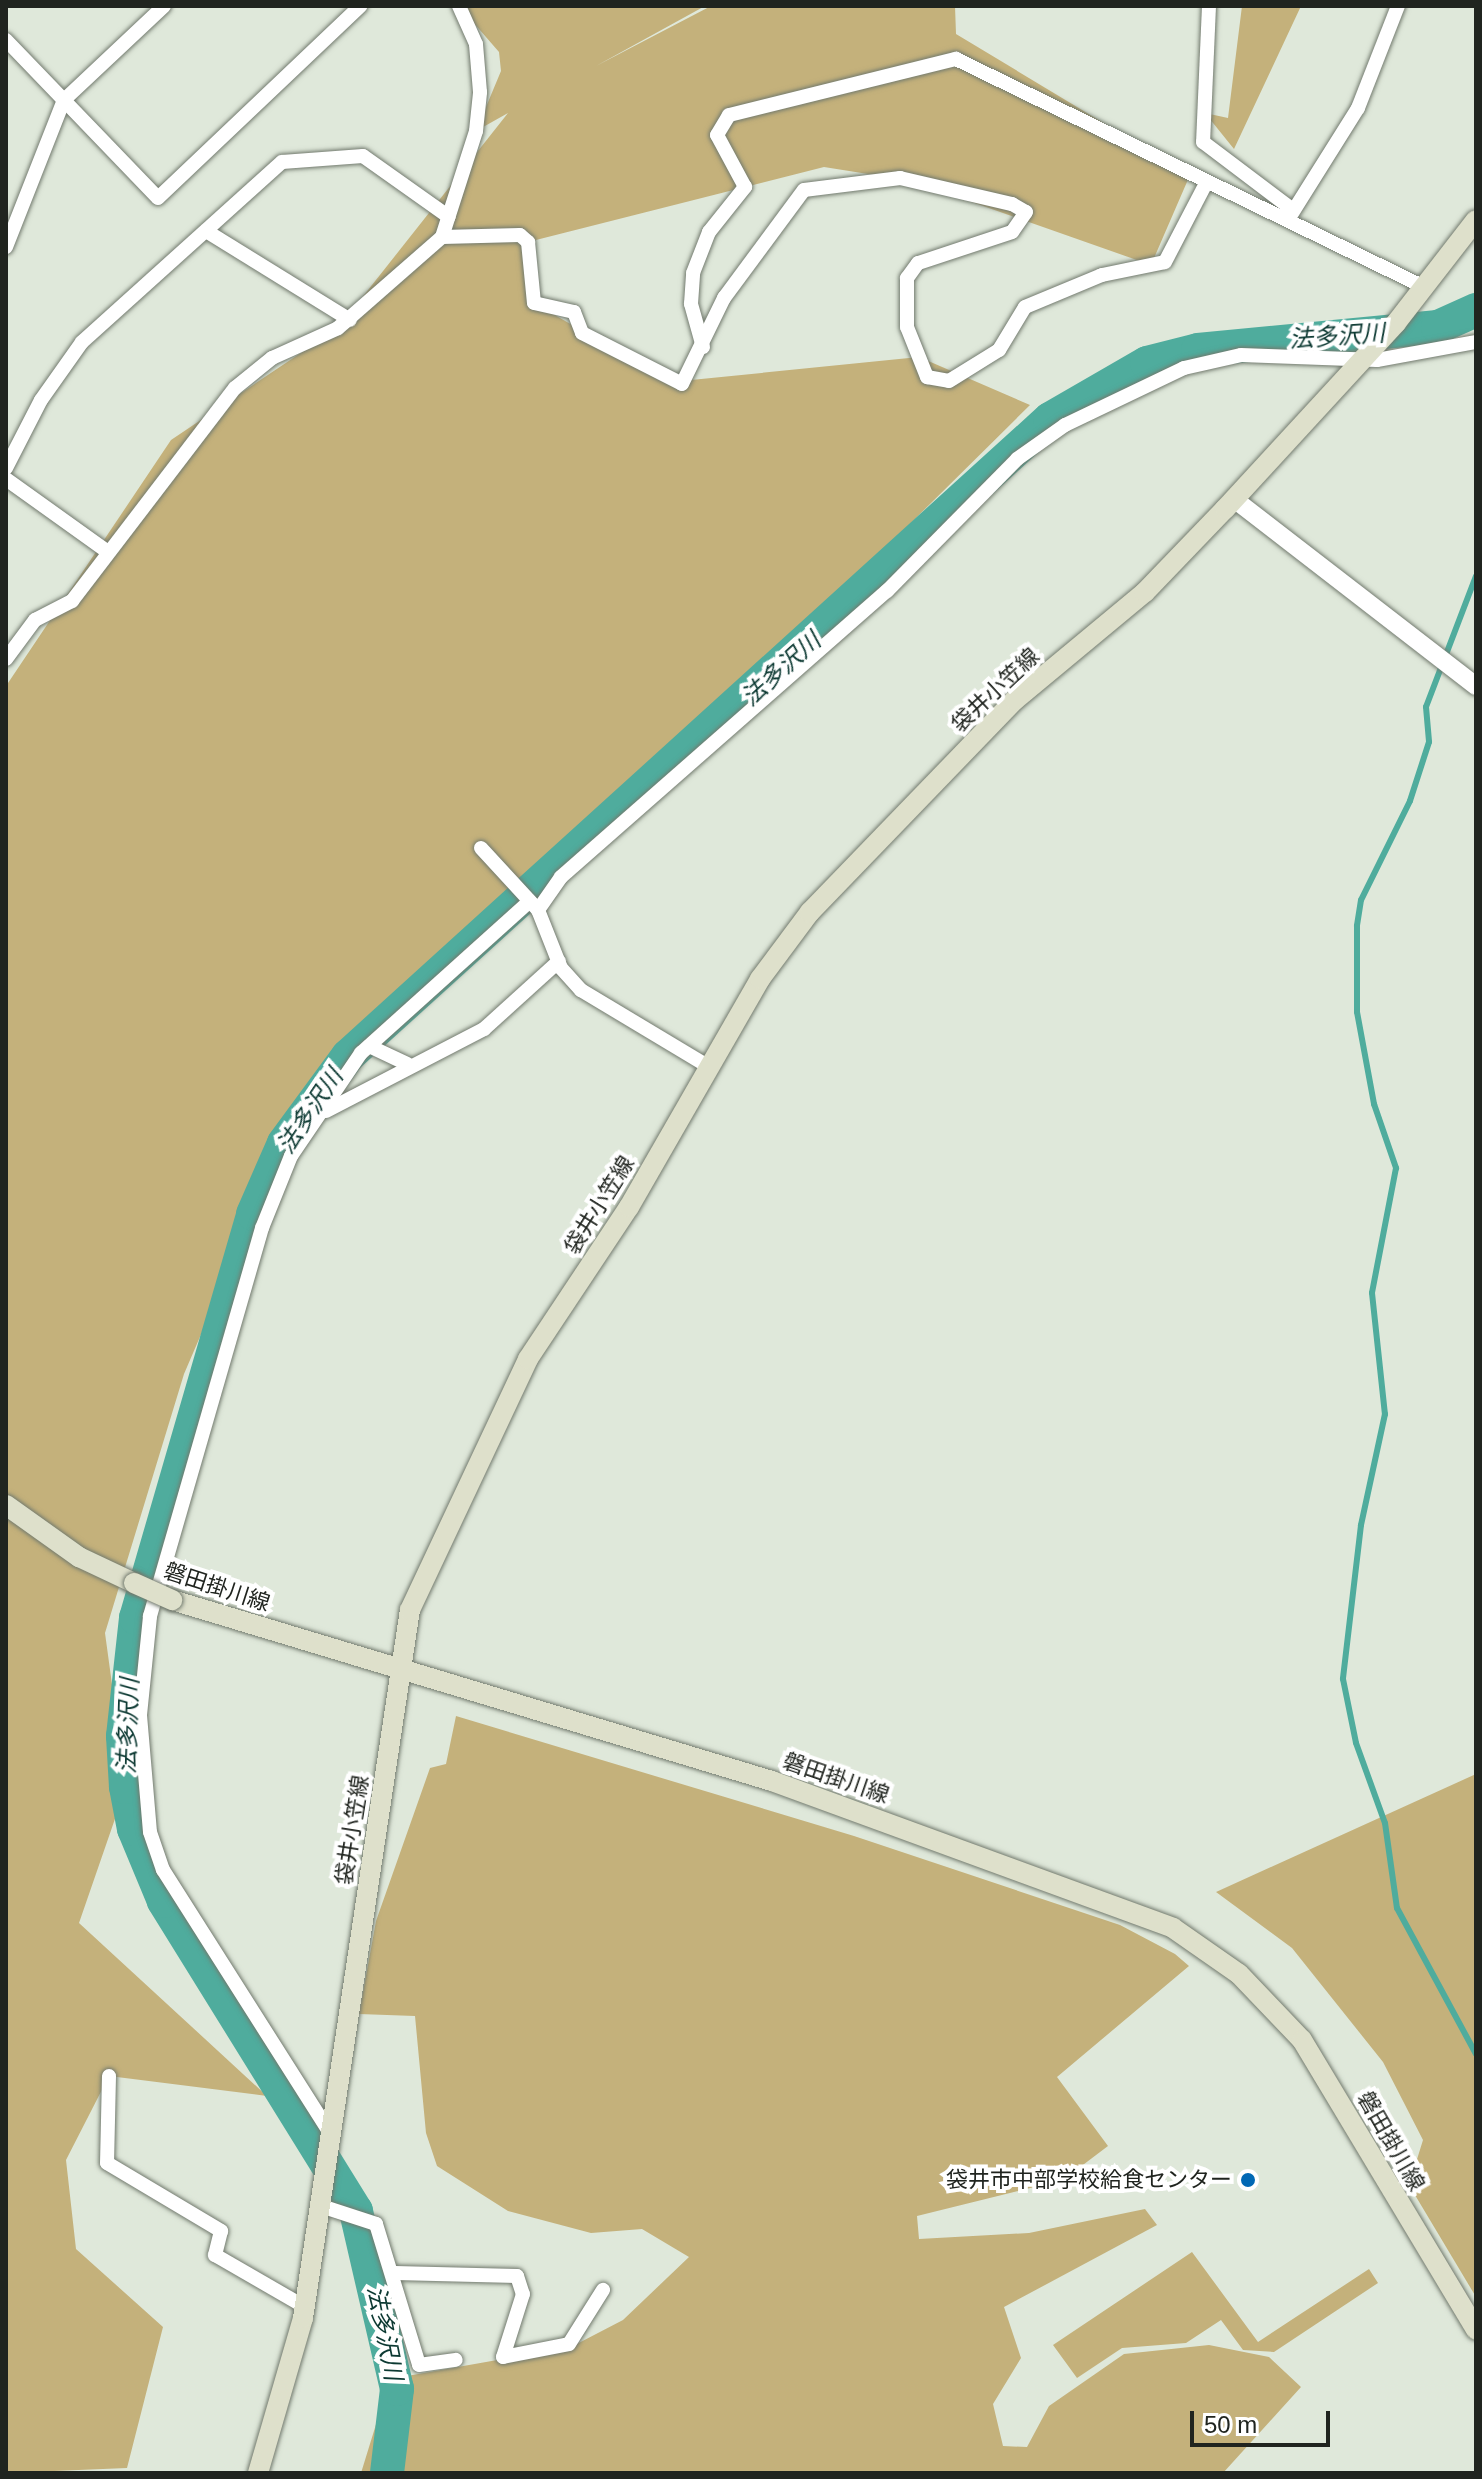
<!DOCTYPE html>
<html>
<head>
<meta charset="utf-8">
<style>
  body { margin:0 }
  #map { position:relative; width:1482px; height:2479px; overflow:hidden; background:#dfe8da; font-family:Helvetica,"Noto Sans JP",sans-serif }
  div>[style] { position:absolute }
  .green>* { inset:0; background:#c4b17b }
  .stream>* { height:6px; margin:-3px; padding:0 3px; transform-origin:3px; border-radius:3px; background:#4fac9d }
  .river>* { height:34px; margin:-17px; padding:0 17px; transform-origin:17px; border-radius:17px; background:#4fac9d }
  .roads { filter:drop-shadow(0 0 2px #727a6e) drop-shadow(0 0 2px #727a6e) }
  .minor>* { height:14px; margin:-7px; padding:0 7px; transform-origin:7px; border-radius:7px; background:#fff }
  .tertiary>* { height:18px; margin:-9px; padding:0 9px; transform-origin:9px; border-radius:9px; background:#fff }
  .secondary>* { height:20px; margin:-10px; padding:0 10px; transform-origin:10px; border-radius:10px; background:#dee0cb }
  .bridges { filter:drop-shadow(0 0 2px #727a6e) drop-shadow(0 0 2px #727a6e) }
  .secondary-bridge>* { height:20px; margin:-10px; padding:0 10px; transform-origin:10px; border-radius:10px; background:#dee0cb }
  .dots>* { width:22px; height:22px; translate:-50% -50%; box-sizing:border-box; border:4px solid #fff; border-radius:50% }
  span { translate:-50% -50%; white-space:nowrap; text-align:center; line-height:1.15; -webkit-text-stroke:8px #fff; paint-order:stroke }
  .street-label { font-size:22px; color:#20241f }
  .poi-label { font-size:22px; color:#20241f }
  .right { translate:-100% -50%; text-align:right }
  .water-label { font-size:24px; color:#0c3932; font-style:italic }
  .frame { position:absolute; inset:0; border:8px solid #20241f; pointer-events:none }
  .scale { position:absolute; left:1190px; top:2411px; width:140px; height:36px; box-sizing:border-box; border:4px solid #20241f; border-top:0; padding-left:10px; font-size:24px; line-height:28px; white-space:nowrap; color:#20241f; -webkit-text-stroke:6px #fff; paint-order:stroke }
</style>
</head>
<body>
<div id="map">
  <div class="green">
    <i style="clip-path:polygon(459px 6px,705px 6px,596px 66px,711px 6px,955px 6px,956px 34px,1190px 175px,1151px 265px,912px 181px,824px 167px,528px 242px,534px 303px,671px 382px,919px 357px,1030px 405px,620px 811px,361px 1053px,260px 1197px,184px 1374px,105px 1633px,126px 1787px,79px 1923px,267px 2096px,109px 2076px,66px 2160px,76px 2249px,163px 2327px,127px 2468px,6px 2473px,6px 686px,171px 440px,338px 328px,508px 113px,476px 131px,501px 71px,499px 52px)"></i>
    <i style="clip-path:polygon(1242px 6px,1301px 6px,1234px 149px,1205px 113px,1228px 118px)"></i>
    <i style="clip-path:polygon(456px 1716px,854px 1836px,1120px 1925px,1175px 1954px,1189px 1966px,1057px 2077px,1108px 2146px,1063px 2180px,917px 2216px,919px 2239px,1029px 2233px,1145px 2209px,1157px 2225px,1004px 2307px,1021px 2358px,993px 2404px,1003px 2446px,1027px 2447px,1049px 2406px,1124px 2354px,1209px 2345px,1269px 2357px,1301px 2387px,1223px 2473px,361px 2473px,390px 2379px,571px 2347px,623px 2320px,689px 2257px,642px 2229px,591px 2233px,508px 2211px,437px 2166px,426px 2133px,415px 2016px,359px 2014px,376px 1921px,430px 1768px,446px 1764px)"></i>
    <i style="clip-path:polygon(1476px 1774px,1476px 2297px,1409px 2185px,1423px 2140px,1383px 2062px,1292px 1948px,1216px 1892px)"></i>
    <i style="clip-path:polygon(1192px 2252px,1258px 2342px,1369px 2269px,1378px 2283px,1274px 2352px,1243px 2350px,1221px 2320px,1186px 2343px,1122px 2348px,1077px 2378px,1053px 2345px)"></i>
  </div>
  <div class="stream">
    <i style="left:1476px;top:576px;width:140px;rotate:110.9deg"></i>
    <i style="left:1426px;top:707px;width:35px;rotate:85deg"></i>
    <i style="left:1429px;top:742px;width:62px;rotate:107.9deg"></i>
    <i style="left:1410px;top:801px;width:110px;rotate:116.3deg"></i>
    <i style="left:1361px;top:900px;width:26px;rotate:99deg"></i>
    <i style="left:1357px;top:926px;width:86px;rotate:90deg"></i>
    <i style="left:1357px;top:1012px;width:94px;rotate:79.5deg"></i>
    <i style="left:1374px;top:1104px;width:68px;rotate:71deg"></i>
    <i style="left:1396px;top:1168px;width:127px;rotate:100.9deg"></i>
    <i style="left:1372px;top:1293px;width:122px;rotate:83.9deg"></i>
    <i style="left:1385px;top:1414px;width:114px;rotate:102.2deg"></i>
    <i style="left:1361px;top:1525px;width:155px;rotate:96.7deg"></i>
    <i style="left:1343px;top:1679px;width:65px;rotate:78.5deg"></i>
    <i style="left:1356px;top:1743px;width:85px;rotate:70.1deg"></i>
    <i style="left:1385px;top:1823px;width:86px;rotate:82deg"></i>
    <i style="left:1397px;top:1908px;width:166px;rotate:61.6deg"></i>
  </div>
  <div class="river">
    <i style="left:387px;top:2473px;width:85px;rotate:-83.2deg"></i>
    <i style="left:397px;top:2389px;width:183px;rotate:-103deg"></i>
    <i style="left:356px;top:2211px;width:365px;rotate:-121.8deg"></i>
    <i style="left:164px;top:1901px;width:78px;rotate:-112.6deg"></i>
    <i style="left:134px;top:1829px;width:43px;rotate:-100.8deg"></i>
    <i style="left:126px;top:1787px;width:51px;rotate:-93.4deg"></i>
    <i style="left:123px;top:1736px;width:119px;rotate:-83.7deg"></i>
    <i style="left:136px;top:1618px;width:421px;rotate:-73.8deg"></i>
    <i style="left:253px;top:1214px;width:77px;rotate:-66.4deg"></i>
    <i style="left:284px;top:1143px;width:108px;rotate:-53.7deg"></i>
    <i style="left:348px;top:1056px;width:948px;rotate:-42.22deg"></i>
    <i style="left:1050px;top:419px;width:112px;rotate:-30deg"></i>
    <i style="left:1147px;top:363px;width:53px;rotate:-14.3deg"></i>
    <i style="left:1198px;top:350px;width:241px;rotate:-5.5deg"></i>
    <i style="left:1438px;top:327px;width:42px;rotate:-24.1deg"></i>
  </div>
  <div class="roads">
    <div class="minor">
      <i style="left:1209px;top:6px;width:136px;rotate:92.5deg"></i>
      <i style="left:1203px;top:142px;width:113px;rotate:37.1deg"></i>
      <i style="left:6px;top:40px;width:219px;rotate:46.1deg"></i>
      <i style="left:158px;top:198px;width:279px;rotate:-43.5deg"></i>
      <i style="left:1289px;top:218px;width:130px;rotate:-57.9deg"></i>
      <i style="left:1358px;top:108px;width:110px;rotate:-68.6deg"></i>
      <i style="left:206px;top:231px;width:169px;rotate:31.7deg"></i>
      <i style="left:442px;top:237px;width:78px;rotate:-1.5deg"></i>
      <i style="left:520px;top:235px;width:11px;rotate:41deg"></i>
      <i style="left:528px;top:242px;width:61px;rotate:84.4deg"></i>
      <i style="left:534px;top:303px;width:41px;rotate:12.7deg"></i>
      <i style="left:574px;top:312px;width:22px;rotate:69deg"></i>
      <i style="left:582px;top:333px;width:112px;rotate:27deg"></i>
      <i style="left:682px;top:384px;width:96px;rotate:-64deg"></i>
      <i style="left:724px;top:298px;width:134px;rotate:-53.5deg"></i>
      <i style="left:804px;top:190px;width:97px;rotate:-7.1deg"></i>
      <i style="left:900px;top:178px;width:115px;rotate:13.1deg"></i>
      <i style="left:1012px;top:204px;width:16px;rotate:30deg"></i>
      <i style="left:1026px;top:212px;width:24px;rotate:125deg"></i>
      <i style="left:1012px;top:232px;width:99px;rotate:161.7deg"></i>
      <i style="left:918px;top:263px;width:19px;rotate:126deg"></i>
      <i style="left:907px;top:278px;width:49px;rotate:90deg"></i>
      <i style="left:907px;top:327px;width:54px;rotate:68.2deg"></i>
      <i style="left:927px;top:377px;width:22px;rotate:10deg"></i>
      <i style="left:949px;top:381px;width:59px;rotate:-31.8deg"></i>
      <i style="left:999px;top:350px;width:50px;rotate:-58.8deg"></i>
      <i style="left:1025px;top:307px;width:83px;rotate:-22.6deg"></i>
      <i style="left:1102px;top:275px;width:64px;rotate:-11.7deg"></i>
      <i style="left:1165px;top:262px;width:87px;rotate:-62.5deg"></i>
      <i style="left:6px;top:247px;width:158px;rotate:-68.5deg"></i>
      <i style="left:64px;top:100px;width:137px;rotate:-43.2deg"></i>
      <i style="left:703px;top:347px;width:45px;rotate:-105.6deg"></i>
      <i style="left:691px;top:304px;width:31px;rotate:-86deg"></i>
      <i style="left:693px;top:273px;width:44px;rotate:-68.7deg"></i>
      <i style="left:709px;top:232px;width:58px;rotate:-51.3deg"></i>
      <i style="left:745px;top:187px;width:59px;rotate:-118.3deg"></i>
      <i style="left:717px;top:135px;width:23px;rotate:-59deg"></i>
      <i style="left:729px;top:115px;width:234px;rotate:-13.9deg"></i>
      <i style="left:956px;top:59px;width:521px;rotate:25.97deg"></i>
      <i style="left:6px;top:468px;width:76px;rotate:-62.8deg"></i>
      <i style="left:41px;top:400px;width:71px;rotate:-54.7deg"></i>
      <i style="left:82px;top:342px;width:269px;rotate:-42deg"></i>
      <i style="left:282px;top:162px;width:81px;rotate:-4.2deg"></i>
      <i style="left:363px;top:156px;width:105px;rotate:35.3deg"></i>
      <i style="left:6px;top:479px;width:125px;rotate:35.6deg"></i>
      <i style="left:6px;top:659px;width:49px;rotate:-53.4deg"></i>
      <i style="left:35px;top:620px;width:42px;rotate:-27.2deg"></i>
      <i style="left:72px;top:601px;width:268px;rotate:-52.6deg"></i>
      <i style="left:235px;top:388px;width:48px;rotate:-39deg"></i>
      <i style="left:272px;top:358px;width:72px;rotate:-24.4deg"></i>
      <i style="left:338px;top:328px;width:138px;rotate:-41.2deg"></i>
      <i style="left:442px;top:237px;width:111px;rotate:-72.2deg"></i>
      <i style="left:476px;top:131px;width:39px;rotate:-84deg"></i>
      <i style="left:480px;top:92px;width:48px;rotate:-94.8deg"></i>
      <i style="left:476px;top:44px;width:42px;rotate:-114.1deg"></i>
      <i style="left:481px;top:848px;width:84px;rotate:47.4deg"></i>
      <i style="left:538px;top:910px;width:62px;rotate:68.4deg"></i>
      <i style="left:561px;top:968px;width:30px;rotate:48deg"></i>
      <i style="left:581px;top:990px;width:146px;rotate:31deg"></i>
      <i style="left:538px;top:910px;width:40px;rotate:-55.1deg"></i>
      <i style="left:561px;top:877px;width:434px;rotate:-41.3deg"></i>
      <i style="left:887px;top:591px;width:185px;rotate:-45.4deg"></i>
      <i style="left:1017px;top:459px;width:59px;rotate:-35.3deg"></i>
      <i style="left:1065px;top:425px;width:132px;rotate:-25.6deg"></i>
      <i style="left:1184px;top:368px;width:58px;rotate:-12.8deg"></i>
      <i style="left:1241px;top:355px;width:136px;rotate:2.1deg"></i>
      <i style="left:1377px;top:360px;width:101px;rotate:-10.3deg"></i>
      <i style="left:369px;top:1046px;width:42px;rotate:25.3deg"></i>
      <i style="left:326px;top:1111px;width:178px;rotate:-27.4deg"></i>
      <i style="left:484px;top:1029px;width:101px;rotate:-42.2deg"></i>
      <i style="left:109px;top:2076px;width:87px;rotate:91.3deg"></i>
      <i style="left:107px;top:2163px;width:133px;rotate:30.8deg"></i>
      <i style="left:221px;top:2231px;width:25px;rotate:104deg"></i>
      <i style="left:215px;top:2255px;width:104px;rotate:30deg"></i>
      <i style="left:330px;top:2133px;width:312px;rotate:-122.4deg"></i>
      <i style="left:163px;top:1870px;width:40px;rotate:-108.9deg"></i>
      <i style="left:150px;top:1832px;width:117px;rotate:-94.9deg"></i>
      <i style="left:140px;top:1715px;width:100px;rotate:-84.2deg"></i>
      <i style="left:150px;top:1616px;width:404px;rotate:-73.9deg"></i>
      <i style="left:262px;top:1228px;width:78px;rotate:-68.1deg"></i>
      <i style="left:291px;top:1156px;width:125px;rotate:-55.8deg"></i>
      <i style="left:361px;top:1053px;width:227px;rotate:-42deg"></i>
      <i style="left:321px;top:2206px;width:58px;rotate:18.1deg"></i>
      <i style="left:376px;top:2224px;width:147px;rotate:73deg"></i>
      <i style="left:419px;top:2365px;width:37px;rotate:-8deg"></i>
      <i style="left:395px;top:2273px;width:122px;rotate:1.4deg"></i>
      <i style="left:517px;top:2276px;width:19px;rotate:72deg"></i>
      <i style="left:523px;top:2294px;width:66px;rotate:107.6deg"></i>
      <i style="left:503px;top:2357px;width:67px;rotate:-11.1deg"></i>
      <i style="left:569px;top:2344px;width:64px;rotate:-57.8deg"></i>
    </div>
    <div class="tertiary">
      <i style="left:1234px;top:499px;width:306px;rotate:37.7deg"></i>
    </div>
    <div class="secondary">
      <i style="left:6px;top:1505px;width:90px;rotate:35.5deg"></i>
      <i style="left:79px;top:1557px;width:61px;rotate:25.3deg"></i>
      <i style="left:172px;top:1600px;width:627px;rotate:16.79deg"></i>
      <i style="left:772px;top:1781px;width:427px;rotate:20.1deg"></i>
      <i style="left:1173px;top:1928px;width:80px;rotate:34.9deg"></i>
      <i style="left:1239px;top:1974px;width:91px;rotate:46.3deg"></i>
      <i style="left:1302px;top:2040px;width:338px;rotate:59deg"></i>
      <i style="left:258px;top:2473px;width:161px;rotate:-73.8deg"></i>
      <i style="left:303px;top:2318px;width:716px;rotate:-81.41deg"></i>
      <i style="left:410px;top:1610px;width:277px;rotate:-64.8deg"></i>
      <i style="left:528px;top:1359px;width:182px;rotate:-56.4deg"></i>
      <i style="left:629px;top:1207px;width:263px;rotate:-60.1deg"></i>
      <i style="left:760px;top:979px;width:84px;rotate:-53.3deg"></i>
      <i style="left:810px;top:912px;width:295px;rotate:-46deg"></i>
      <i style="left:1015px;top:700px;width:169px;rotate:-39.7deg"></i>
      <i style="left:1145px;top:592px;width:115px;rotate:-46.1deg"></i>
      <i style="left:1225px;top:509px;width:253px;rotate:-47.4deg"></i>
      <i style="left:1396px;top:323px;width:130px;rotate:-52.2deg"></i>
    </div>
  </div>
  <div class="bridges">
    <div class="secondary-bridge">
      <i style="left:134px;top:1583px;width:42px;rotate:24.1deg"></i>
    </div>
  </div>
  <div class="dots">
    <i style="left:1248px;top:2180px;background:#0168b4"></i>
  </div>
  <div class="street-label">
    <span style="left:995px;top:690px;rotate:-43deg">袋井小笠線</span>
    <span style="left:599px;top:1205px;rotate:-58deg">袋井小笠線</span>
    <span style="left:217px;top:1587px;rotate:18deg">磐田掛川線</span>
    <span style="left:836px;top:1778px;rotate:19deg">磐田掛川線</span>
    <span style="left:352px;top:1830px;rotate:-81deg">袋井小笠線</span>
    <span style="left:1391px;top:2141px;rotate:60deg">磐田掛川線</span>
  </div>
  <div class="poi-label">
    <span class="right" style="left:1232px;top:2180px">袋井市中部学校給食センター</span>
  </div>
  <div class="water-label">
    <span style="left:1337px;top:336px;rotate:-4deg">法多沢川</span>
    <span style="left:781px;top:669px;rotate:-42deg">法多沢川</span>
    <span style="left:310px;top:1111px;rotate:-56deg">法多沢川</span>
    <span style="left:128px;top:1726px;rotate:-88deg">法多沢川</span>
    <span style="left:385px;top:2333px;rotate:79deg">法多沢川</span>
  </div>
  <div class="frame"></div>
  <div class="scale">50 m</div>
</div>
</body>
</html>
